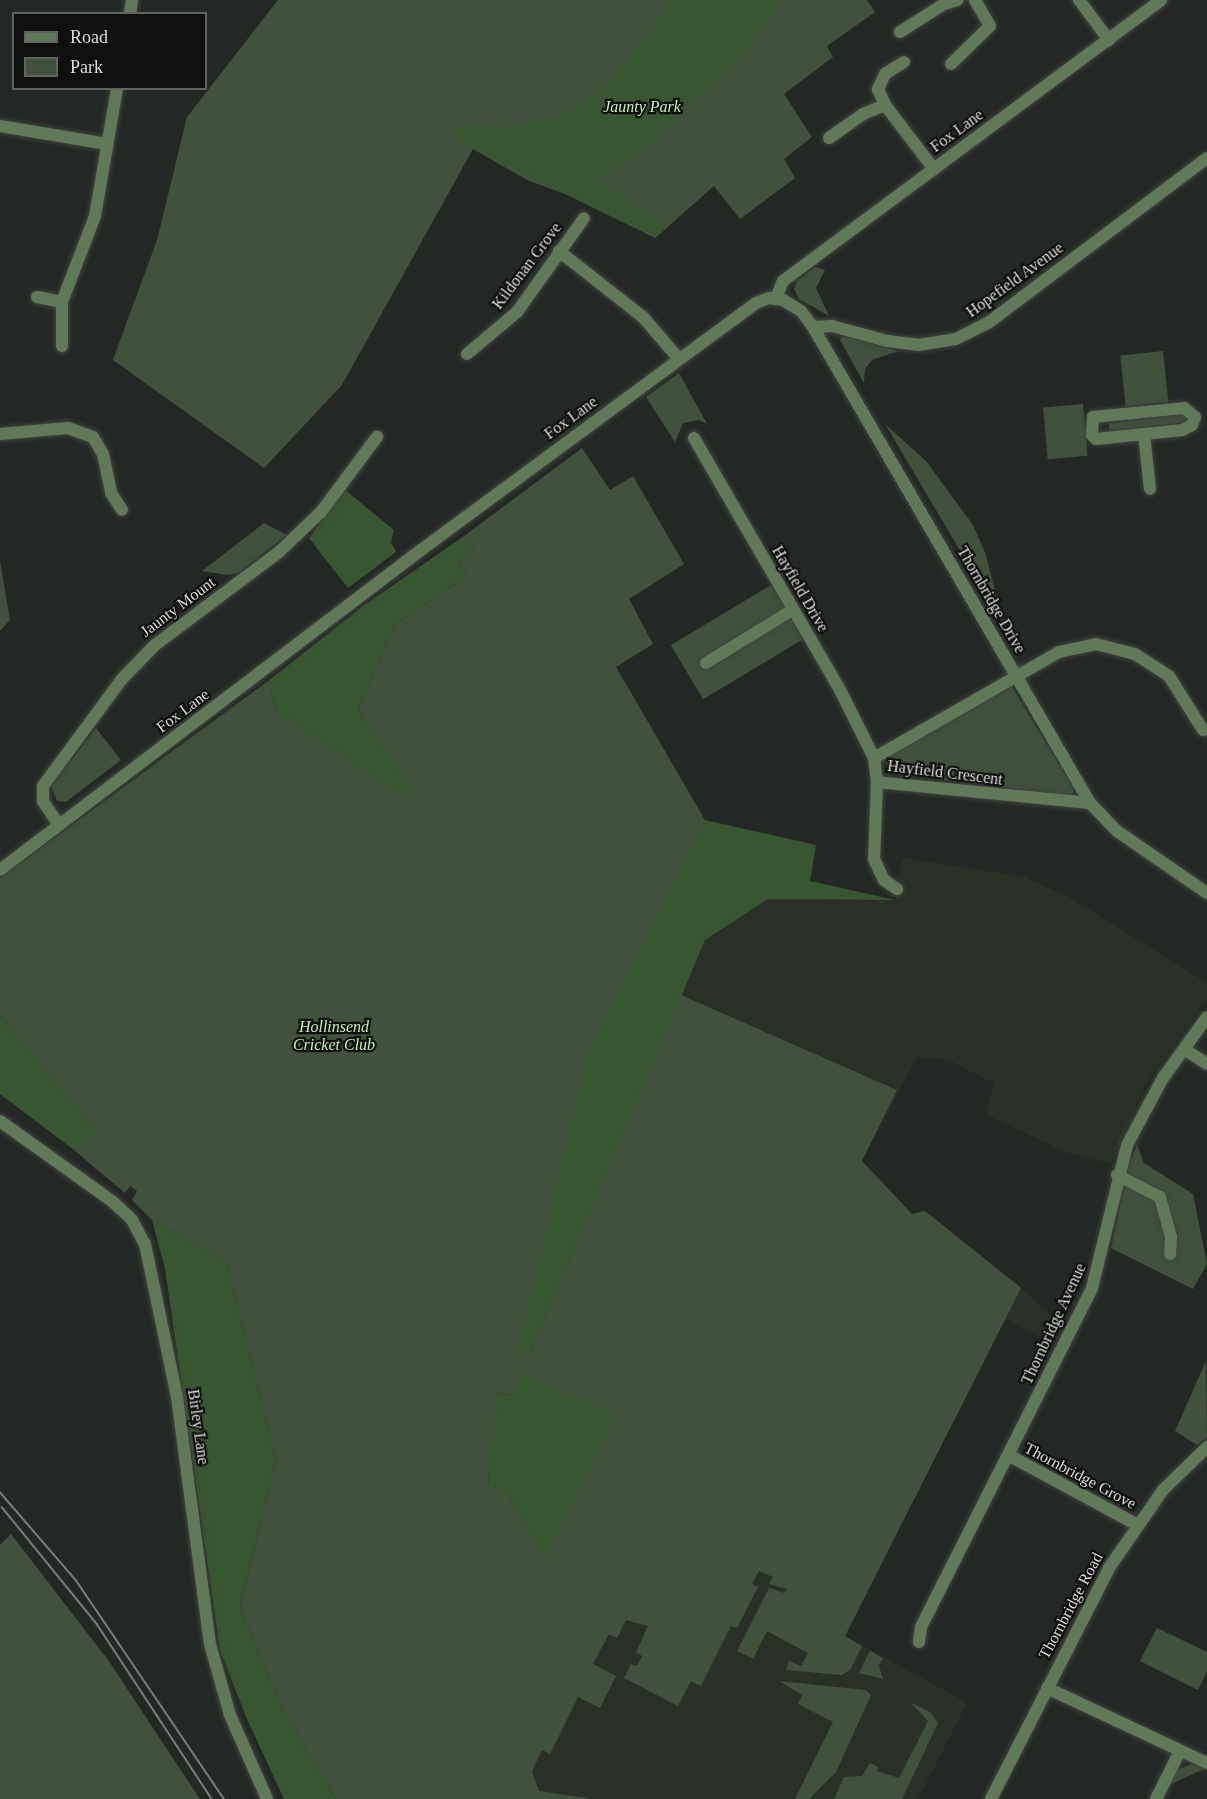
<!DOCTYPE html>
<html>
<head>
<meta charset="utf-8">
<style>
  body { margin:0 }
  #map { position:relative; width:1207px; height:1799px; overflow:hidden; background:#242824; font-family:"Times New Roman",serif }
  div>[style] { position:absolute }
  .built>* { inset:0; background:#293127 }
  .green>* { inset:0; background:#40523b; transform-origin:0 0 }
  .forest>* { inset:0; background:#395632 }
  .roads { filter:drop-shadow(0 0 2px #424541) drop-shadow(0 0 2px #424541) }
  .minor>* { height:12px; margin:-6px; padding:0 6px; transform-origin:6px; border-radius:6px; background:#607959 }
  .tertiary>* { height:12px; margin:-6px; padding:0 6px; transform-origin:6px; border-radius:6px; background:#607959 }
  .tram>* { height:1.5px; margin:-0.75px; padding:0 0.75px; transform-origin:0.75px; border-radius:0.75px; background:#7a7d79 }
  span { translate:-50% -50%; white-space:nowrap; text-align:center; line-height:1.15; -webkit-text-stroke:4.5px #0f100e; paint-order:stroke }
  .park-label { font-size:16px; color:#c1f3b5; font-style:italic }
  .street-label { font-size:16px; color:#dddfdc }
  .legend { position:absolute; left:12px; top:12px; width:195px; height:78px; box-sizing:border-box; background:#0f100e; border:2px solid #616360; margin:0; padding:8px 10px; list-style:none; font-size:18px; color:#dddfdc }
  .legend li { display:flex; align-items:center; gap:12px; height:30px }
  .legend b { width:30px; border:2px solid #616360 }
</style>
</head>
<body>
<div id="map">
  <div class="built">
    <i style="clip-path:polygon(902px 858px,1025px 877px,1072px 899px,1207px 983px,1207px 999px,1144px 1086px,1111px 1164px,1065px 1152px,986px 1114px,994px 1083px,949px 1060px,917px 1057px,862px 1161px,912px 1214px,925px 1211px,1017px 1284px,1059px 1323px,1050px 1342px,1004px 1318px,845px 1636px,967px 1703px,918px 1799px,425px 1799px,522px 1373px,705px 940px,767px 899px,895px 900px)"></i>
  </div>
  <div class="green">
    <i style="clip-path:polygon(278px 0,867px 0,875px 12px,827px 46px,833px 57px,784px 94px,812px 137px,784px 159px,795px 178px,740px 219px,714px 186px,655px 238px,593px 204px,529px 181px,473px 149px,342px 385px,264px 468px,113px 360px,157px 240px,187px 117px)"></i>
    <i style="clip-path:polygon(815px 267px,825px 270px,816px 288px,829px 316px,799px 299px,794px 289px,797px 281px)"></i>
    <i style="clip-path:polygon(842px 337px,847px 337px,898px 351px,872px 360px,865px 369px,864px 383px,840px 340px)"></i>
    <i style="left:1163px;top:351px;width:51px;height:43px;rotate:84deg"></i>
    <i style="clip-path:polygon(679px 373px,707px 424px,699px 420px,683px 423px,675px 442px,646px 397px)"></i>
    <i style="left:1083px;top:404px;width:52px;height:40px;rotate:85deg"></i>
    <i style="left:1185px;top:414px;width:8px;height:77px;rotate:83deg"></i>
    <i style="clip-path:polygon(885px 424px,926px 461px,973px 525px,986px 555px,1003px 623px)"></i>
    <i style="clip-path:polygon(evenodd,582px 448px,610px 490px,633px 476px,684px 564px,629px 599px,653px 644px,616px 667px,705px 820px,649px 937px,529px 1357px,681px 995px,897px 1090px,862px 1161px,912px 1214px,925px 1211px,1021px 1288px,845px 1636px,862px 1646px,851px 1669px,842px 1675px,786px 1670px,789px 1661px,801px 1666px,808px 1653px,767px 1631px,753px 1659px,737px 1651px,769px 1588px,784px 1593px,787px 1589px,769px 1584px,773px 1577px,759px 1571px,752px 1584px,758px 1587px,737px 1628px,731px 1626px,701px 1686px,691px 1681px,678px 1706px,624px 1678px,631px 1664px,637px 1666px,642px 1656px,636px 1652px,648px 1626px,626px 1620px,617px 1638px,609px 1634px,593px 1664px,616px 1676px,600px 1708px,578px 1697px,550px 1754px,542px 1750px,532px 1771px,539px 1791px,592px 1799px,336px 1799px,282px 1708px,240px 1608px,276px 1459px,226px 1261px,152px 1220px,132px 1200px,137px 1191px,130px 1186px,125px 1193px,74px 1150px,95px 1129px,0 1016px,0 878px,268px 681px,276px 711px,402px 796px,413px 790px,358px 709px,395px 625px,467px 576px,458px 561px,474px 549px,464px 536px,582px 448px,499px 1392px,513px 1396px,546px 1558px,505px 1492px,488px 1484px,499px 1392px)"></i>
    <i style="clip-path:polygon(264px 523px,287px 535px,238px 573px,227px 575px,202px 571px)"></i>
    <i style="clip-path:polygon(0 561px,10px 620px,0 631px)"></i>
    <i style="left:771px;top:585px;width:63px;height:117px;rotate:59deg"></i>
    <i style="clip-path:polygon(1012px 687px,1074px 789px,1072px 796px,887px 773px,886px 756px)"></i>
    <i style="clip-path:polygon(96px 728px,121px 760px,66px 802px,57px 801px,51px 786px)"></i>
    <i style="clip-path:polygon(1137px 1145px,1144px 1163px,1193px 1194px,1207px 1264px,1193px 1289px,1111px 1248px,1128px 1168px)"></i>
    <i style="clip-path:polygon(1206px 1361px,1207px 1437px,1197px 1445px,1175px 1431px)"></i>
    <i style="clip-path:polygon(11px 1534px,108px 1660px,200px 1799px,0 1799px,0 1545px)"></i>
    <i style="clip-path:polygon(1157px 1628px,1207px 1652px,1207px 1671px,1198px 1690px,1140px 1661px)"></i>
    <i style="clip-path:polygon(870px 1651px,883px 1658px,879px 1666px,883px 1679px,859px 1673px)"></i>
    <i style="clip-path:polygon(779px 1681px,866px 1690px,871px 1695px,836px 1772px,809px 1799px,795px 1799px,833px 1722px,798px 1704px,802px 1695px)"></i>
    <i style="clip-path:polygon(910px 1702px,930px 1712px,938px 1723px,902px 1799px,834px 1799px,844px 1777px,862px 1776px,870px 1763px,878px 1767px,877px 1771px,899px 1778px,928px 1721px)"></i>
    <i style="clip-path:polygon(1191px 1764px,1206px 1768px,1169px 1785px,1175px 1771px)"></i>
  </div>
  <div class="forest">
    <i style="clip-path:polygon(667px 0,781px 0,741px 57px,645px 149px,596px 180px,668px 227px,655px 238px,473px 149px,452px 134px,465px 125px,509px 127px,559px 117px,603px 88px,647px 38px,669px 5px)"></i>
    <i style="clip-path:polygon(345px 490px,394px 530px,391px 542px,396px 552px,348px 588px,309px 538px)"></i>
    <i style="clip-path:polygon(464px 536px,474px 549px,458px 561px,467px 576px,395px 625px,358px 709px,414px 790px,403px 797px,276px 711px,268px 681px,363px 606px)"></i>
    <i style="clip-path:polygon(705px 820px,816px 845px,810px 881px,895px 900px,768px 899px,705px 940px,529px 1357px,518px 1353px,589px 1049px)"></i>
    <i style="clip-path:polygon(0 1016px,96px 1130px,74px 1150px,0 1094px)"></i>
    <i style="clip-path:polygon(152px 1220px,226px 1261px,276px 1459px,240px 1608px,282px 1708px,336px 1799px,284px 1799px,246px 1717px,220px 1650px,165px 1269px)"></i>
    <i style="clip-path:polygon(522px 1373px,615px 1416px,546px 1558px,505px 1492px,488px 1485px,498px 1392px,513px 1396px)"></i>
  </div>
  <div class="roads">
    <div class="minor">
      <i style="left:1079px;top:0;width:50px;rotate:53.1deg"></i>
      <i style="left:130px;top:14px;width:14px;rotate:-82deg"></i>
      <i style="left:900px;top:32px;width:52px;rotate:-32.5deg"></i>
      <i style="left:944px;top:4px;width:14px;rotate:-17deg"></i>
      <i style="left:904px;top:62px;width:22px;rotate:148deg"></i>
      <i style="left:885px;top:74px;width:17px;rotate:115deg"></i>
      <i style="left:878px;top:89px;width:17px;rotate:66deg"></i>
      <i style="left:885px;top:105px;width:81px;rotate:52.6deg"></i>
      <i style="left:951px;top:64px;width:54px;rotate:-44.3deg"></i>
      <i style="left:990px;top:26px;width:30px;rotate:-120deg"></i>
      <i style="left:0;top:126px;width:109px;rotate:9.5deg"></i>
      <i style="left:829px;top:138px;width:42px;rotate:-35.2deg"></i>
      <i style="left:863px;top:114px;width:24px;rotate:-22deg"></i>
      <i style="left:559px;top:251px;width:107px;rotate:38.2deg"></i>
      <i style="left:643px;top:317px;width:55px;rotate:49.4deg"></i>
      <i style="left:37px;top:297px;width:25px;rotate:11deg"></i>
      <i style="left:776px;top:298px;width:18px;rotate:-68deg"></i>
      <i style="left:783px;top:281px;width:471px;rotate:-36.6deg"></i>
      <i style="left:813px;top:327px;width:551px;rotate:59.8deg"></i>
      <i style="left:1090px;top:803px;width:39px;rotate:46deg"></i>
      <i style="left:1117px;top:831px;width:109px;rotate:34.6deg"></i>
      <i style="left:62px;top:346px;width:44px;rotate:-90deg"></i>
      <i style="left:62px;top:302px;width:92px;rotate:-69deg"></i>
      <i style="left:95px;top:216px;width:130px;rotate:-80.2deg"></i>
      <i style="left:467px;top:354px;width:65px;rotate:-40deg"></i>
      <i style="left:517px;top:312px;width:115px;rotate:-54.5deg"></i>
      <i style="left:1184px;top:408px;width:14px;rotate:39deg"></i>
      <i style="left:1195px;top:417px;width:9px;rotate:111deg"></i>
      <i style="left:1192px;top:425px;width:11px;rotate:153deg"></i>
      <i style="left:1182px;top:430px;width:86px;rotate:174deg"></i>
      <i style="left:1096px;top:439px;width:6px;rotate:-135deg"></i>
      <i style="left:1092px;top:435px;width:18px;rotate:-87deg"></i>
      <i style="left:1093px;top:417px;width:91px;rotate:-5.6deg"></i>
      <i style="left:0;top:434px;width:68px;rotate:-5deg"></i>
      <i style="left:68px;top:428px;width:27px;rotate:20deg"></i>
      <i style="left:93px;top:437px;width:20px;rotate:60deg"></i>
      <i style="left:103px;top:454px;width:40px;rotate:78deg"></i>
      <i style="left:111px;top:493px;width:20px;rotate:57deg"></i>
      <i style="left:1144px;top:434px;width:55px;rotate:83.8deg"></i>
      <i style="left:694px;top:438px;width:291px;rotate:59.9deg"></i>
      <i style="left:840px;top:690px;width:76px;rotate:63.4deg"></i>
      <i style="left:706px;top:663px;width:101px;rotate:-31.6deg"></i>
      <i style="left:877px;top:782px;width:77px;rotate:92.2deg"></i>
      <i style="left:874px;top:859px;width:23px;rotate:65deg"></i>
      <i style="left:884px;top:880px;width:16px;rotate:35deg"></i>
      <i style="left:1090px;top:803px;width:214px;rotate:-174.4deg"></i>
      <i style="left:877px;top:782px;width:24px;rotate:-97deg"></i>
      <i style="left:874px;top:758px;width:213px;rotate:-29.8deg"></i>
      <i style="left:1059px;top:652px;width:38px;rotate:-12deg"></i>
      <i style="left:1096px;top:644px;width:40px;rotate:14.4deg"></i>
      <i style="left:1135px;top:654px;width:40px;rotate:32.9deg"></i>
      <i style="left:1169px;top:676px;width:64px;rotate:57.8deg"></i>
      <i style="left:59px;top:825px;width:29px;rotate:-124deg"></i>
      <i style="left:43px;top:801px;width:15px;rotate:-90deg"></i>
      <i style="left:43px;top:786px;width:133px;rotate:-53.6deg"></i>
      <i style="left:122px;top:679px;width:47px;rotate:-45.9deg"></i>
      <i style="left:155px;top:645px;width:156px;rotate:-36.9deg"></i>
      <i style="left:280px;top:551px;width:57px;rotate:-43.6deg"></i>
      <i style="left:321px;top:512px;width:94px;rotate:-53.3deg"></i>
      <i style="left:1184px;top:1049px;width:27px;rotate:33deg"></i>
      <i style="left:1117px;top:1175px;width:48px;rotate:27.1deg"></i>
      <i style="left:1160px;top:1197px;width:41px;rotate:74.6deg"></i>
      <i style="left:1171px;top:1237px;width:17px;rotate:93deg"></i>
      <i style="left:1010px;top:1456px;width:143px;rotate:28.4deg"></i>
      <i style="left:919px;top:1642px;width:15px;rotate:-82deg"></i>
      <i style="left:921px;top:1627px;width:380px;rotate:-63.2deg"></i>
      <i style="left:1092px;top:1288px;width:147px;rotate:-76.2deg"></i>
      <i style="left:1127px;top:1145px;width:76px;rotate:-61.8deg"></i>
      <i style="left:1163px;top:1078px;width:75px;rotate:-54.2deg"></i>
      <i style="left:1047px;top:1688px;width:177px;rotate:25.1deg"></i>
      <i style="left:991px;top:1799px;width:259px;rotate:-62.9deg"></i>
      <i style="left:1109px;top:1568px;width:95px;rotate:-55.3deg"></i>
      <i style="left:1163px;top:1490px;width:62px;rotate:-44.3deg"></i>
      <i style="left:1156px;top:1799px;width:54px;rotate:-63.4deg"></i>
    </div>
    <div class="tertiary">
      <i style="left:0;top:870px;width:529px;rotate:-37.24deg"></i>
      <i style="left:421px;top:550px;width:416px;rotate:-36.4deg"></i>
      <i style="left:756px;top:303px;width:14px;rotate:-21deg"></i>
      <i style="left:769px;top:298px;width:14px;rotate:8deg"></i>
      <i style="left:783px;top:300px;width:21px;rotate:31deg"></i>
      <i style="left:801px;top:311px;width:20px;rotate:53deg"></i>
      <i style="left:813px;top:327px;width:19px;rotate:-3deg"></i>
      <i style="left:832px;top:326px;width:57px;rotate:15.3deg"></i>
      <i style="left:887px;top:341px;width:31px;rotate:7deg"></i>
      <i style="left:918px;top:345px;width:38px;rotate:-9deg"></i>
      <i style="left:956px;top:339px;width:36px;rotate:-27deg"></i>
      <i style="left:988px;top:323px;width:274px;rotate:-37deg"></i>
      <i style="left:0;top:1121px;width:139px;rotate:35.6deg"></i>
      <i style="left:113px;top:1202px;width:26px;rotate:43deg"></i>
      <i style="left:132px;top:1220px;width:27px;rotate:62deg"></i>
      <i style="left:145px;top:1244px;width:156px;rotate:78.2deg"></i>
      <i style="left:177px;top:1397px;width:249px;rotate:82.4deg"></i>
      <i style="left:210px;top:1644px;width:74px;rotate:74.3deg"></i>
      <i style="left:230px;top:1715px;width:92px;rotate:66.2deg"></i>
    </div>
  </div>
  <div class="tram">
    <i style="left:0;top:1492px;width:116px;rotate:49.2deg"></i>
    <i style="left:76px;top:1580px;width:264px;rotate:55.9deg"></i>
    <i style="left:2px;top:1507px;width:151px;rotate:50.9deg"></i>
    <i style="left:97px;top:1624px;width:209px;rotate:56.7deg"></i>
  </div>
  <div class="park-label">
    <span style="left:642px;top:107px">Jaunty Park</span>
    <span style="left:334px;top:1036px">Hollinsend<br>Cricket Club</span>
  </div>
  <div class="street-label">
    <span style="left:957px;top:131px;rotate:-36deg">Fox Lane</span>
    <span style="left:527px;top:266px;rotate:-53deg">Kildonan Grove</span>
    <span style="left:1015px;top:280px;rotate:-36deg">Hopefield Avenue</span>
    <span style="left:571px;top:418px;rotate:-36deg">Fox Lane</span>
    <span style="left:800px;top:589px;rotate:60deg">Hayfield Drive</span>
    <span style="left:991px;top:600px;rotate:60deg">Thornbridge Drive</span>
    <span style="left:178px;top:607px;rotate:-37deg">Jaunty Mount</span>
    <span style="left:183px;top:711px;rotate:-37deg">Fox Lane</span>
    <span style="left:945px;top:773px;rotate:7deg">Hayfield Crescent</span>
    <span style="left:1054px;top:1324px;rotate:-65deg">Thornbridge Avenue</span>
    <span style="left:198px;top:1427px;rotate:82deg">Birley Lane</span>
    <span style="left:1080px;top:1476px;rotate:28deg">Thornbridge Grove</span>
    <span style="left:1071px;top:1606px;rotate:-62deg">Thornbridge Road</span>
  </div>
  <ul class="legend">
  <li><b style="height:8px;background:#607959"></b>Road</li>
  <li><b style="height:16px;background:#40523b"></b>Park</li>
  </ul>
</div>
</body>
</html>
